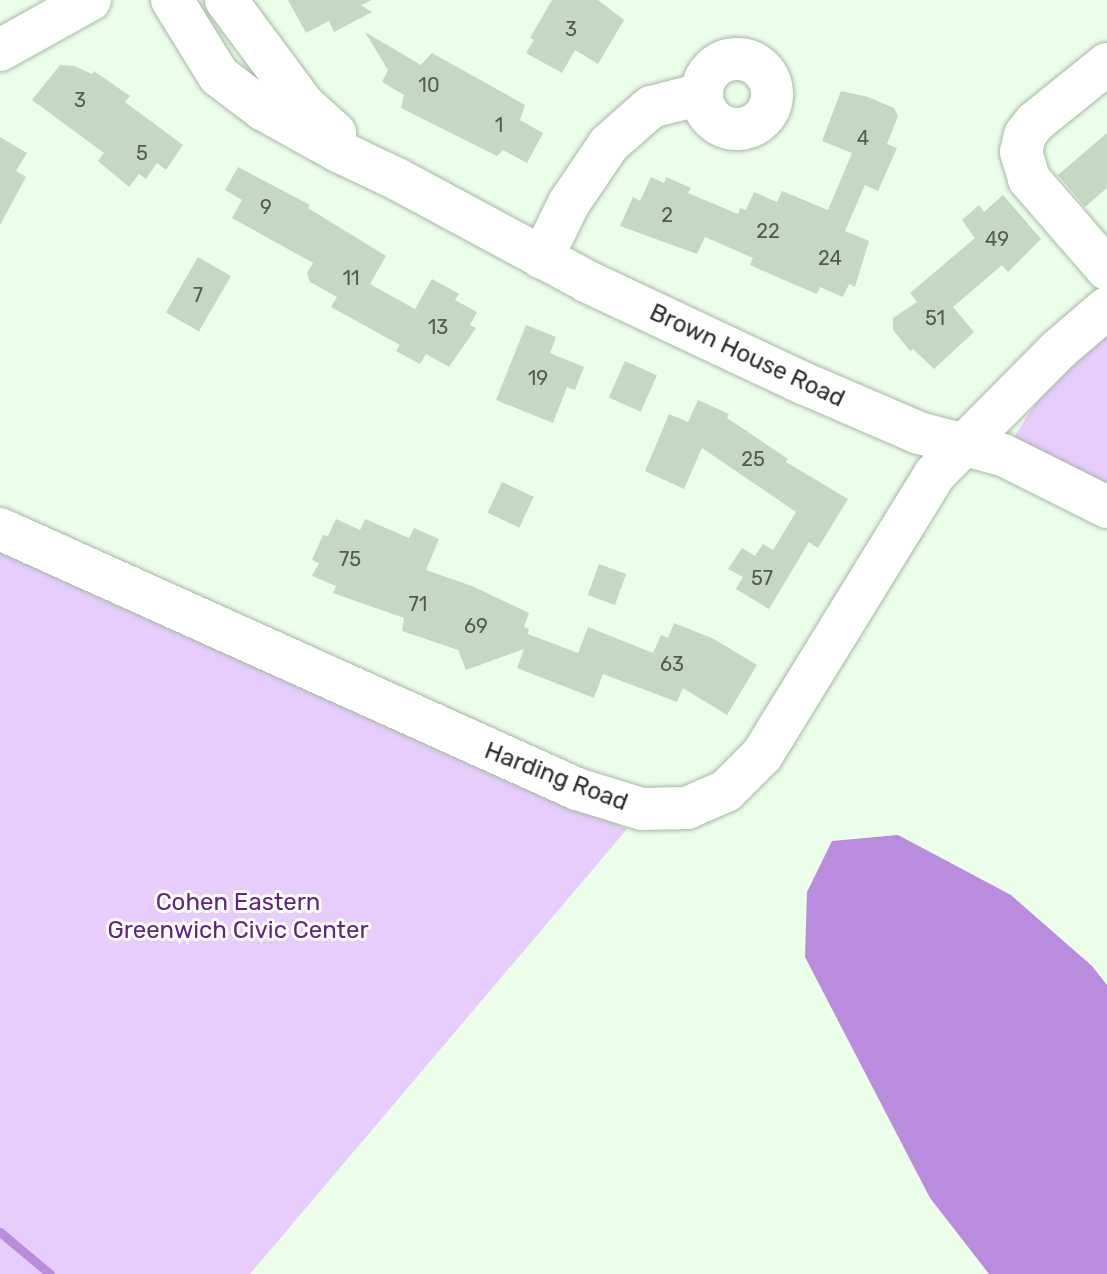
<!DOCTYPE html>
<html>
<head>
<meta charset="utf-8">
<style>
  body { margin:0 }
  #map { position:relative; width:1107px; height:1274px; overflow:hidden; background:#ebfee9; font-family:Rubik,sans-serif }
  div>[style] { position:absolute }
  .green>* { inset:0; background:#e6cdfb }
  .water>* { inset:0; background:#ba8cde }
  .stream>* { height:9px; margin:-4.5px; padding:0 4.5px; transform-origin:4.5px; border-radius:4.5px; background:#ba8cde }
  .building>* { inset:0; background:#c5d8c4; transform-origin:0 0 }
  .roads { filter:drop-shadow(0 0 2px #a6b8a4) drop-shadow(0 0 2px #a6b8a4) }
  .minor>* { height:42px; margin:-21px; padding:0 21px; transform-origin:21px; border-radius:21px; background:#fff }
  .minor>.ring { margin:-21px; padding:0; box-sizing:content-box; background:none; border:42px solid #fff; border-radius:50% }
  span { translate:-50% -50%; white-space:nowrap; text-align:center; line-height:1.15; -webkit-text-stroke:6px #fff; paint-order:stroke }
  .number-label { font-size:20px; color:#525c50 }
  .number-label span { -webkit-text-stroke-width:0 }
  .street-label { font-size:24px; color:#2b322a }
  .park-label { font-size:24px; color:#5f2484 }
</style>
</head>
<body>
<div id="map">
  <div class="green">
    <i style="clip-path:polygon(1107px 330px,1107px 508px,1003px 455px,1053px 375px)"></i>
    <i style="clip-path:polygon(0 544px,627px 829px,250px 1274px,0 1274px)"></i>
  </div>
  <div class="water">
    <i style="clip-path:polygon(898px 835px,1011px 895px,1092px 966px,1107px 985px,1107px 1274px,989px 1274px,930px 1198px,805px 957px,807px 892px,832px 841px)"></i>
  </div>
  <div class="stream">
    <i style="left:0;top:1232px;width:65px;rotate:40deg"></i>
  </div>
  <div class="building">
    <i style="clip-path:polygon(288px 0,372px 0,361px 5px,372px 12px,334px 32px,329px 21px,306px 33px)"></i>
    <i style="clip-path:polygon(552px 0,598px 0,624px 20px,598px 64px,575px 50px,562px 73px,526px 53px,534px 40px,530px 38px)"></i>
    <i style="clip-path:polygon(365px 32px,421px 65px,432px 53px,525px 105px,520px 120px,543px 133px,527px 163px,503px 150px,497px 156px,401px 108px,404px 95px,382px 82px,388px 70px)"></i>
    <i style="clip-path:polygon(60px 65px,74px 66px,92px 74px,94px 71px,130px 96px,125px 102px,183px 145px,166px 170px,157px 163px,146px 179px,139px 174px,129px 187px,98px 161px,104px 153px,32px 100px)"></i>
    <i style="clip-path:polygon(841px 91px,868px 97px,894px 108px,898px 116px,887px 144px,897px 148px,878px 191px,865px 185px,845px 231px,869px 241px,855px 287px,849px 284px,843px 297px,820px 287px,817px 294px,784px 280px,750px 265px,753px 258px,705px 237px,697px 254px,620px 226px,633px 197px,640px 201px,651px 177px,664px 183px,666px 177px,691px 188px,688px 193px,738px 214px,740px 208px,746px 210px,754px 192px,777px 202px,782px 191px,828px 210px,852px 153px,822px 141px)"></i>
    <i style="clip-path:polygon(1107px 133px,1107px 188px,1085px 207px,1058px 175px)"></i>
    <i style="clip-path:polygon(0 137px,27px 153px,16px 171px,26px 177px,0 225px)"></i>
    <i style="clip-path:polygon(238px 167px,310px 205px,308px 208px,386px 256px,370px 284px,415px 309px,432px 279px,459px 294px,455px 300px,477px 312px,470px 325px,476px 328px,449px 367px,426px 354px,420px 364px,396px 351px,400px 345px,331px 307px,337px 297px,310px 282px,307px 273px,313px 263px,232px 218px,242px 200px,225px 190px)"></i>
    <i style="clip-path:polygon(1003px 195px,1041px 239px,1008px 272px,1002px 265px,953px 307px,974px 332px,934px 369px,913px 349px,910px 351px,893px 330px,893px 318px,917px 302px,910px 293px,975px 238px,962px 220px,979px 205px,984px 212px)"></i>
    <i style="left:198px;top:257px;width:38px;height:64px;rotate:30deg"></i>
    <i style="clip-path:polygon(526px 325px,556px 337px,550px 353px,584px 367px,575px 390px,567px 387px,553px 423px,496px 400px)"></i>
    <i style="left:625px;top:361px;width:35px;height:40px;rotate:24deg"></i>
    <i style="clip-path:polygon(698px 400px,729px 414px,727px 418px,788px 459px,786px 462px,848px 499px,818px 548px,809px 542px,769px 609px,736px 589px,743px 577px,728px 569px,742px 548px,755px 556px,763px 544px,773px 550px,796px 512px,702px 448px,684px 489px,645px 471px,669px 414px,688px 422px)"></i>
    <i style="left:502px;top:482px;width:35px;height:34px;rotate:25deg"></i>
    <i style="clip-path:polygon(336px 519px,360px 530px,365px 519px,409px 538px,414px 528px,439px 539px,426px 570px,472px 586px,529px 613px,524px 627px,529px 629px,528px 634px,578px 653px,588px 627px,653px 653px,661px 635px,668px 638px,674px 623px,714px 639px,757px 665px,727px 715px,683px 688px,677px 702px,603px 674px,594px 698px,517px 668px,524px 649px,466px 670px,458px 650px,402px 631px,404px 618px,333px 593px,336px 586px,312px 576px,319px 563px,312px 560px,323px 535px,328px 536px)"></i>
    <i style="left:599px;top:564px;width:29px;height:33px;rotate:20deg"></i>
  </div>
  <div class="roads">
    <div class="minor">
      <i style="left:172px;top:0;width:89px;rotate:58.3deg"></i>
      <i style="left:219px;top:76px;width:56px;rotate:37.1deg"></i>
      <i style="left:264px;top:110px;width:85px;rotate:29deg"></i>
      <i style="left:338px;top:151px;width:65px;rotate:25.4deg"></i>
      <i style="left:397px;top:179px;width:217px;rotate:28.3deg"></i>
      <i style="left:588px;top:282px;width:238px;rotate:25.2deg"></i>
      <i style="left:803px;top:383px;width:126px;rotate:23.3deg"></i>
      <i style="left:919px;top:433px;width:87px;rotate:14.7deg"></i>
      <i style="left:1003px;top:455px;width:116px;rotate:26.6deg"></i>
      <i style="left:226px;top:0;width:131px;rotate:53.4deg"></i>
      <i style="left:304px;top:105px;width:42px;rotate:42.1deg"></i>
      <i style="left:0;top:50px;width:103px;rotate:-29.1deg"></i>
      <i class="ring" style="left:702px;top:59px;width:28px;height:28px"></i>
      <i style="left:1107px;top:64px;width:92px;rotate:141.1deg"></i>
      <i style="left:1035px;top:122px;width:16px;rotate:128deg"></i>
      <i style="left:1025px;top:135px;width:17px;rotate:103deg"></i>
      <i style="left:1021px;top:152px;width:28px;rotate:73deg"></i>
      <i style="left:1029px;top:179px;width:119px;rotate:49.1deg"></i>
      <i style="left:542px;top:258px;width:61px;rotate:-63.9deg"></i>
      <i style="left:569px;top:203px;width:71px;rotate:-55.9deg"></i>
      <i style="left:609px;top:144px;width:56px;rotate:-41.4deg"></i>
      <i style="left:651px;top:107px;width:53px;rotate:-14.3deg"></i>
      <i style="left:0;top:529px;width:633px;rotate:24.26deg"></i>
      <i style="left:577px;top:789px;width:68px;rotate:17.1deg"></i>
      <i style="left:642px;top:809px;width:45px;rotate:-1.3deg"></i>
      <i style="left:687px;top:808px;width:43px;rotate:-23.6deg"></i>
      <i style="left:726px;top:791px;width:51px;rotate:-45deg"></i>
      <i style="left:762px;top:755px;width:329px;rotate:-58.4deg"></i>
      <i style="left:934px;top:475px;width:176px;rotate:-45.2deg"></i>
      <i style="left:1058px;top:350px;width:65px;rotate:-40.6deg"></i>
    </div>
  </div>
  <div class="number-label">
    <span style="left:571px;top:29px">3</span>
    <span style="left:429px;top:85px">10</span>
    <span style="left:80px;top:100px">3</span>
    <span style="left:499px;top:125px">1</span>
    <span style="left:863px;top:138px">4</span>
    <span style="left:142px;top:153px">5</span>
    <span style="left:266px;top:207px">9</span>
    <span style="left:667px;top:215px">2</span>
    <span style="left:768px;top:231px">22</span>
    <span style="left:997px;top:239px">49</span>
    <span style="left:830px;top:258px">24</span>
    <span style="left:351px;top:278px">11</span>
    <span style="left:198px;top:295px">7</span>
    <span style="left:935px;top:318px">51</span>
    <span style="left:438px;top:327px">13</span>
    <span style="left:538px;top:378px">19</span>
    <span style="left:753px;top:459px">25</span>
    <span style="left:350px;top:559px">75</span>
    <span style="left:762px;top:578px">57</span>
    <span style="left:418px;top:604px">71</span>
    <span style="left:476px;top:626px">69</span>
    <span style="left:672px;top:664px">63</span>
  </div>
  <div class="street-label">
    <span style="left:747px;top:356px;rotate:25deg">Brown House Road</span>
    <span style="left:556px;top:777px;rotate:21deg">Harding Road</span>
  </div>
  <div class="park-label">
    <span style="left:238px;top:917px">Cohen Eastern<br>Greenwich Civic Center</span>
  </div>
</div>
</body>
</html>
